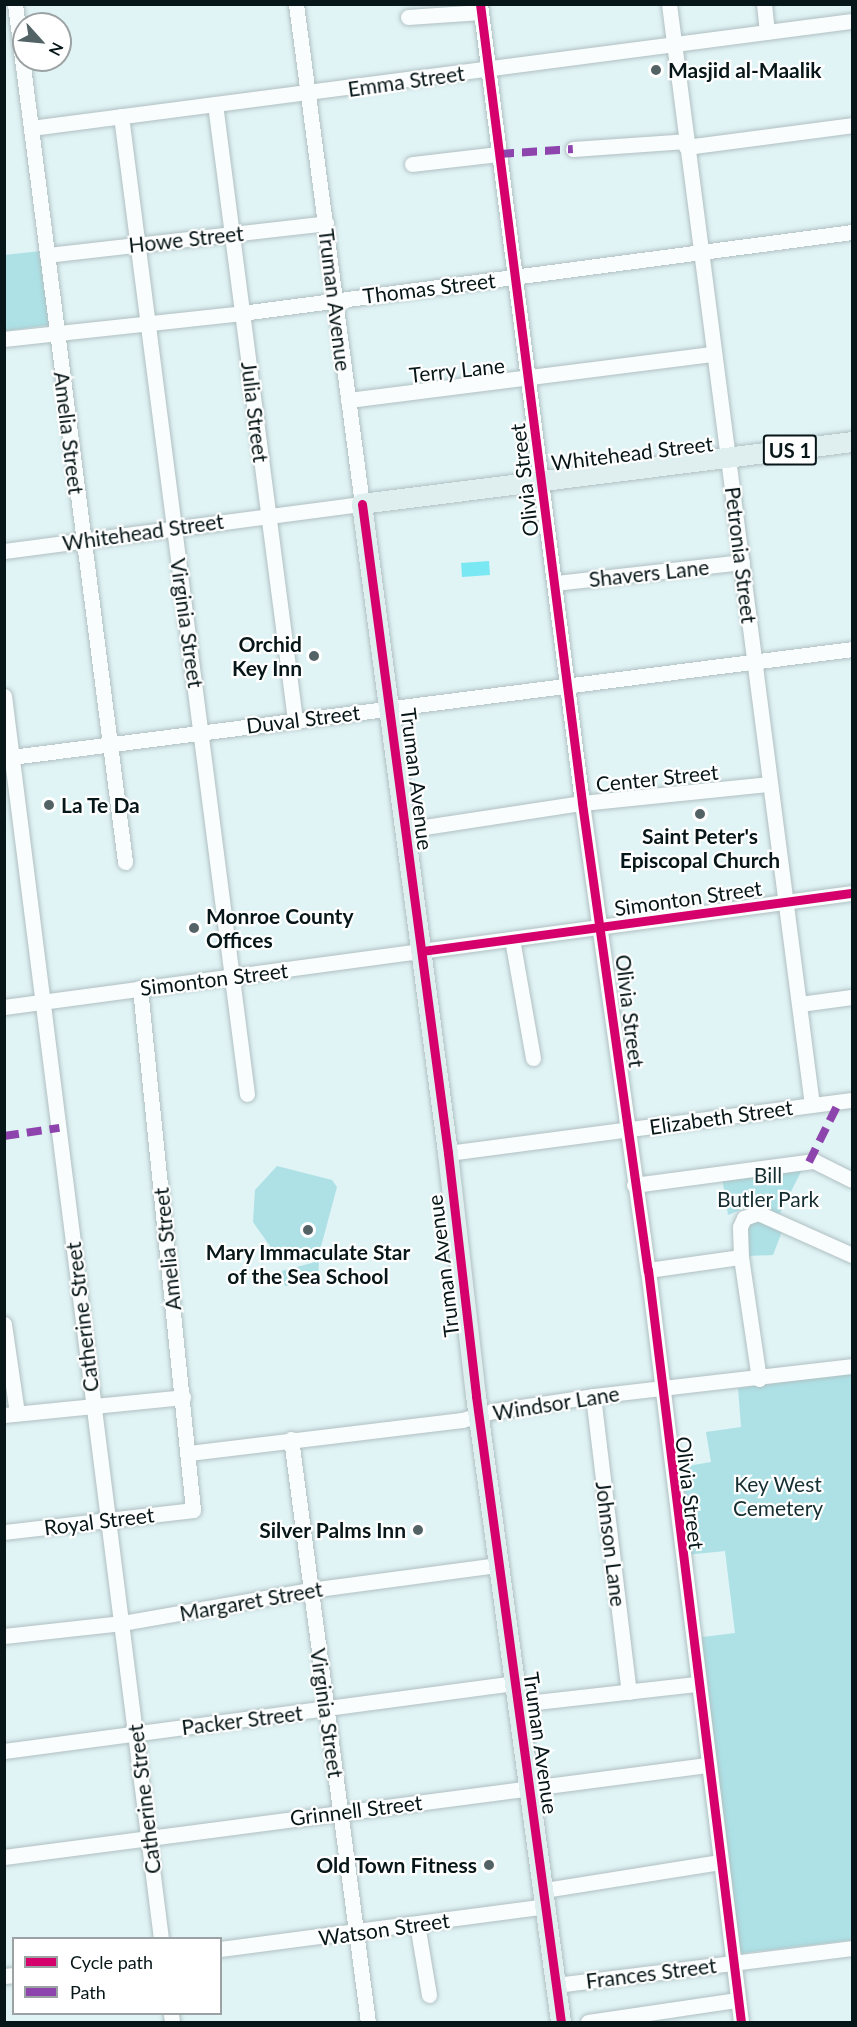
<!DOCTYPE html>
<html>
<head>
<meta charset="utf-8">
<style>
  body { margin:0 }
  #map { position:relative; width:857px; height:2027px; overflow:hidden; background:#e0f3f5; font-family:Lato,sans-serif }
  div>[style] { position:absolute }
  .green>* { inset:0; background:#ade1e6 }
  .water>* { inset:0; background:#7ae8f3; transform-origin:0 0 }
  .roads { filter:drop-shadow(0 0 2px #b0c0c2) drop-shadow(0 0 2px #b0c0c2) }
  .minor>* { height:15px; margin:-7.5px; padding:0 7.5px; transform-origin:7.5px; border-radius:7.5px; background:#fafdfe }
  .major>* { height:20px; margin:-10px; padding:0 10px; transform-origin:10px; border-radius:10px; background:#dfeeef }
  .quiet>* { height:8px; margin-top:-4px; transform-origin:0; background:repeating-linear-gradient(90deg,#8e44ad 0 15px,transparent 0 23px) }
  .cycleway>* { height:9px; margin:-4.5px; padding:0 4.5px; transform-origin:4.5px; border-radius:4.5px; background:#d6006c }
  .dots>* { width:16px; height:16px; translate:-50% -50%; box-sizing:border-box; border:3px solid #fff; border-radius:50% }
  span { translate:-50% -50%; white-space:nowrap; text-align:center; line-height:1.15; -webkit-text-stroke:4.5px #fff; paint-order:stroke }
  .shield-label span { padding:2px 4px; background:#fff; border:2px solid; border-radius:4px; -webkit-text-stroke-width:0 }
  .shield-label { font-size:20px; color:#071618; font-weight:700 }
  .poi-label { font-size:21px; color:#071618; font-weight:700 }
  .left { translate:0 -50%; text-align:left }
  .right { translate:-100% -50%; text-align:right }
  .street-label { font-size:21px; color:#071618 }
  .park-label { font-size:21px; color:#152e31 }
  .frame { position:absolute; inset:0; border:6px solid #071618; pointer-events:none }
  .legend { position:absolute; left:12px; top:1937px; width:210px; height:78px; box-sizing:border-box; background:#fff; border:2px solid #9ca2a3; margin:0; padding:8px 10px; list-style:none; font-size:18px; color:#071618 }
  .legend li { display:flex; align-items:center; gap:12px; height:30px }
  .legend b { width:30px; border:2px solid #9ca2a3 }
  .north { position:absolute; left:12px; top:12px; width:60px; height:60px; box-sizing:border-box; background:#fff; border:2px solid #9ca2a3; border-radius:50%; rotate:117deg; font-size:16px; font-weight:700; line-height:24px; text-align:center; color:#071618 }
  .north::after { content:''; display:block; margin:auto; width:21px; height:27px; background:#536365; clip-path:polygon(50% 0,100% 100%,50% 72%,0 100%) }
</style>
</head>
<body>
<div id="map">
  <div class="green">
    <i style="clip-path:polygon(41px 251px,49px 325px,5px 331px,4px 255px)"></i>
    <i style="clip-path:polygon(805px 1164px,779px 1215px,750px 1206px,728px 1215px,721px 1171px)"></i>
    <i style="clip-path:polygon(277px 1166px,332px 1180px,337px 1187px,319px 1254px,286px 1256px,272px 1249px,253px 1222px,255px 1190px)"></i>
    <i style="clip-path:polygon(753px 1218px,783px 1229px,773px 1255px,748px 1256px,745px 1222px)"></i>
    <i style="clip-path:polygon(319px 1261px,318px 1280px,285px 1286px,282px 1271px)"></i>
    <i style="clip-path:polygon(852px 1373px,852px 1940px,736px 1954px,695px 1638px,735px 1633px,725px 1551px,685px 1555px,676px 1468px,711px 1462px,706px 1432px,741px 1427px,738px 1388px)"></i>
  </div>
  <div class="water">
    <i style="left:489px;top:561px;width:14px;height:28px;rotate:86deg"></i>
  </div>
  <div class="roads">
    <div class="minor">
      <i style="left:15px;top:4px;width:865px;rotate:82.69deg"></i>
      <i style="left:480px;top:4px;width:805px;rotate:82.72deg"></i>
      <i style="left:582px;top:803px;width:472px;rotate:82deg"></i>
      <i style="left:648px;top:1270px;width:758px;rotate:82.95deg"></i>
      <i style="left:669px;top:4px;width:1110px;rotate:82.6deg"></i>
      <i style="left:764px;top:4px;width:28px;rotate:84deg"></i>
      <i style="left:408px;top:17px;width:73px;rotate:-3.9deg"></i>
      <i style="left:215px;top:104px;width:621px;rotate:82.6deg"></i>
      <i style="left:121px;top:116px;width:986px;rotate:82.66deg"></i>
      <i style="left:31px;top:128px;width:828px;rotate:-7.43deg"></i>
      <i style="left:686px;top:147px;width:167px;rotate:-7.5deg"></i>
      <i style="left:573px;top:149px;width:113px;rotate:-4deg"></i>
      <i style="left:412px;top:164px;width:88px;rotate:-6.6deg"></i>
      <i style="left:47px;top:255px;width:281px;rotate:-6.5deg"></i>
      <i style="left:4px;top:339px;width:239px;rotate:-6.2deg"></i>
      <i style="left:242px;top:313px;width:615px;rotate:-7.56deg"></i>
      <i style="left:348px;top:400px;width:369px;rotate:-7.2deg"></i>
      <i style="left:4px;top:551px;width:361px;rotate:-7.5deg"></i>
      <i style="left:362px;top:504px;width:504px;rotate:-97.52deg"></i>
      <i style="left:555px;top:583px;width:188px;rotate:-6.4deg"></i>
      <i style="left:4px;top:696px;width:1252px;rotate:82.8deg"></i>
      <i style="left:4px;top:758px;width:855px;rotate:-7.32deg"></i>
      <i style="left:405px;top:830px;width:179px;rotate:-8.7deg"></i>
      <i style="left:582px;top:803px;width:189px;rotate:-5.8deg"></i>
      <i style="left:512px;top:939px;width:121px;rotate:80deg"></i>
      <i style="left:800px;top:1004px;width:52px;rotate:-7.7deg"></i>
      <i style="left:4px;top:1007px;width:856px;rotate:-7.66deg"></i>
      <i style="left:448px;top:1153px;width:407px;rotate:-7.5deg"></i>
      <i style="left:634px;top:1185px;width:182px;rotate:-7.6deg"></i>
      <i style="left:814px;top:1161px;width:42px;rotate:26.6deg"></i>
      <i style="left:648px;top:1270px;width:94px;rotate:-8deg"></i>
      <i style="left:4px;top:1324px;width:90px;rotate:81.7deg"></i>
      <i style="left:759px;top:1379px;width:123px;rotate:-98.4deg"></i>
      <i style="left:741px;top:1257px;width:30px;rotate:-92deg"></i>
      <i style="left:740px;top:1227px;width:10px;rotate:-66deg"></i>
      <i style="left:744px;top:1218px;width:15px;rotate:-20deg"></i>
      <i style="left:758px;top:1213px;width:103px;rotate:24.1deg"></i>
      <i style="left:593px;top:1396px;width:298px;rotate:83.1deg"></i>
      <i style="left:4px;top:1415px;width:180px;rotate:-5.7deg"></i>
      <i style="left:291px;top:1439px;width:588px;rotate:82.48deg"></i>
      <i style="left:189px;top:1453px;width:275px;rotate:-6.9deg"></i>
      <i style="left:462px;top:1420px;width:33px;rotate:-16deg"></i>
      <i style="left:494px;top:1411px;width:100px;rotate:-8.6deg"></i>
      <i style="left:593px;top:1396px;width:261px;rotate:-6.6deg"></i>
      <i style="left:4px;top:1532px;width:190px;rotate:-6.6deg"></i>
      <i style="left:193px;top:1510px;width:525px;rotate:-95.8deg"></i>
      <i style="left:4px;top:1636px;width:119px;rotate:-6.3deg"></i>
      <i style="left:122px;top:1623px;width:191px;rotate:-10deg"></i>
      <i style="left:310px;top:1590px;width:190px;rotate:-7.6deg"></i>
      <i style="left:518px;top:1704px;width:179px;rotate:-6.4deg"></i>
      <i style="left:4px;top:1751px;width:516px;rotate:-7.58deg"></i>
      <i style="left:4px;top:1857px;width:709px;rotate:-7.46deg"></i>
      <i style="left:545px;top:1890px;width:176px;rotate:-9.1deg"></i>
      <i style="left:417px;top:1924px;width:72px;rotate:80.4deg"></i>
      <i style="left:220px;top:1949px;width:330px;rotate:-7.5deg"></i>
      <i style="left:4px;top:1976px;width:10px;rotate:-6deg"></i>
      <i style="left:556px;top:1985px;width:298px;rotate:-7.1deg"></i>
      <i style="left:171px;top:2014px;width:8px;rotate:83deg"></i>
      <i style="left:588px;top:2022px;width:151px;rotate:-8.4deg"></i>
    </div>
    <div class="major">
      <i style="left:561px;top:2022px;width:632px;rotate:-97.73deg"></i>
      <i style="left:476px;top:1396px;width:245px;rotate:-96.6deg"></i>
      <i style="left:448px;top:1153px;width:655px;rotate:-97.55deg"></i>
      <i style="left:362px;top:504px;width:494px;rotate:-7.2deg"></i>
    </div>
  </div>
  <div class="quiet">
    <i style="left:499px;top:154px;width:74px;rotate:-3.9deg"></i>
    <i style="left:4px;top:1136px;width:56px;rotate:-8.3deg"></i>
    <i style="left:809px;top:1162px;width:67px;rotate:-63.4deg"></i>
  </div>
  <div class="cycleway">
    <i style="left:480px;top:4px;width:805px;rotate:82.72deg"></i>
    <i style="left:582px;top:803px;width:472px;rotate:82deg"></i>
    <i style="left:648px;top:1270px;width:758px;rotate:82.95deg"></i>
    <i style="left:362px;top:504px;width:655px;rotate:82.45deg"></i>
    <i style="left:448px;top:1153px;width:245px;rotate:83.4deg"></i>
    <i style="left:476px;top:1396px;width:632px;rotate:82.27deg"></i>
    <i style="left:422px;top:951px;width:434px;rotate:-7.7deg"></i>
  </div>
  <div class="dots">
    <i style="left:656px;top:70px;background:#536365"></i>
    <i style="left:314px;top:656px;background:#536365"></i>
    <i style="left:49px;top:805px;background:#536365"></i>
    <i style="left:700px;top:814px;background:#536365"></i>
    <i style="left:194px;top:928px;background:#536365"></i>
    <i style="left:308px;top:1230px;background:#536365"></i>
    <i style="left:418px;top:1530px;background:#536365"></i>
    <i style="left:489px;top:1865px;background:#536365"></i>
  </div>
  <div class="shield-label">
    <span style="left:790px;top:450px">US 1</span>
  </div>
  <div class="poi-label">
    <span class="left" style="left:668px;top:70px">Masjid al-Maalik</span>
    <span class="right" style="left:302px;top:656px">Orchid<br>Key Inn</span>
    <span class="left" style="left:61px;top:805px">La Te Da</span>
    <span style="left:700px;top:848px">Saint Peter's<br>Episcopal Church</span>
    <span class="left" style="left:206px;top:928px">Monroe County<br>Offices</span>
    <span style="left:308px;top:1264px">Mary Immaculate Star<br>of the Sea School</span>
    <span class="right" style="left:406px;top:1530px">Silver Palms Inn</span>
    <span class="right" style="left:477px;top:1865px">Old Town Fitness</span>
  </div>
  <div class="street-label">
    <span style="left:406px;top:81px;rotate:-8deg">Emma Street</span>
    <span style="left:186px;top:239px;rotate:-6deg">Howe Street</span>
    <span style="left:429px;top:288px;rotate:-7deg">Thomas Street</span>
    <span style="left:335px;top:300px;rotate:83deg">Truman Avenue</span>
    <span style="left:457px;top:370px;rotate:-6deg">Terry Lane</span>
    <span style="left:255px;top:412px;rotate:83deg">Julia Street</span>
    <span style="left:69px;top:433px;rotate:83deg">Amelia Street</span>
    <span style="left:632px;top:453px;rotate:-7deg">Whitehead Street</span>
    <span style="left:524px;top:480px;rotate:-97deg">Olivia Street</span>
    <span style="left:143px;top:532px;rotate:-8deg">Whitehead Street</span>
    <span style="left:741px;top:555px;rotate:83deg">Petronia Street</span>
    <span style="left:649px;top:573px;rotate:-6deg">Shavers Lane</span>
    <span style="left:187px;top:623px;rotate:82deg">Virginia Street</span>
    <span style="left:303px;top:719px;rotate:-7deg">Duval Street</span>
    <span style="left:657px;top:778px;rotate:-6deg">Center Street</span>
    <span style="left:417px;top:779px;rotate:83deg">Truman Avenue</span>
    <span style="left:688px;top:898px;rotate:-8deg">Simonton Street</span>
    <span style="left:214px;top:979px;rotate:-7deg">Simonton Street</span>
    <span style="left:630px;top:1011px;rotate:83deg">Olivia Street</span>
    <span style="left:721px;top:1117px;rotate:-8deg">Elizabeth Street</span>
    <span style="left:167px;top:1249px;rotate:-96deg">Amelia Street</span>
    <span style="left:443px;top:1266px;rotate:-97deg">Truman Avenue</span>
    <span style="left:82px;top:1317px;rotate:-97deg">Catherine Street</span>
    <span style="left:556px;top:1403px;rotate:-9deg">Windsor Lane</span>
    <span style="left:690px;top:1493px;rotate:83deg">Olivia Street</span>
    <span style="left:99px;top:1521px;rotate:-7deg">Royal Street</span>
    <span style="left:611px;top:1544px;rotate:83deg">Johnson Lane</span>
    <span style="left:251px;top:1601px;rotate:-10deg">Margaret Street</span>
    <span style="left:327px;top:1713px;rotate:82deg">Virginia Street</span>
    <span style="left:242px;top:1720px;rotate:-7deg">Packer Street</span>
    <span style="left:541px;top:1743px;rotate:82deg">Truman Avenue</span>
    <span style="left:144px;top:1799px;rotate:-97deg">Catherine Street</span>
    <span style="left:356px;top:1810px;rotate:-7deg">Grinnell Street</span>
    <span style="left:384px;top:1929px;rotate:-8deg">Watson Street</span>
    <span style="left:651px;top:1973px;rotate:-7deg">Frances Street</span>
  </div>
  <div class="park-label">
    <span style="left:768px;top:1187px">Bill<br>Butler Park</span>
    <span style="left:778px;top:1496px">Key West<br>Cemetery</span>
  </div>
  <div class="frame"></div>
  <ul class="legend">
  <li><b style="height:8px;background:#d6006c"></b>Cycle path</li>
  <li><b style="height:8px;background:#8e44ad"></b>Path</li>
  </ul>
  <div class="north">N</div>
</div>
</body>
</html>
